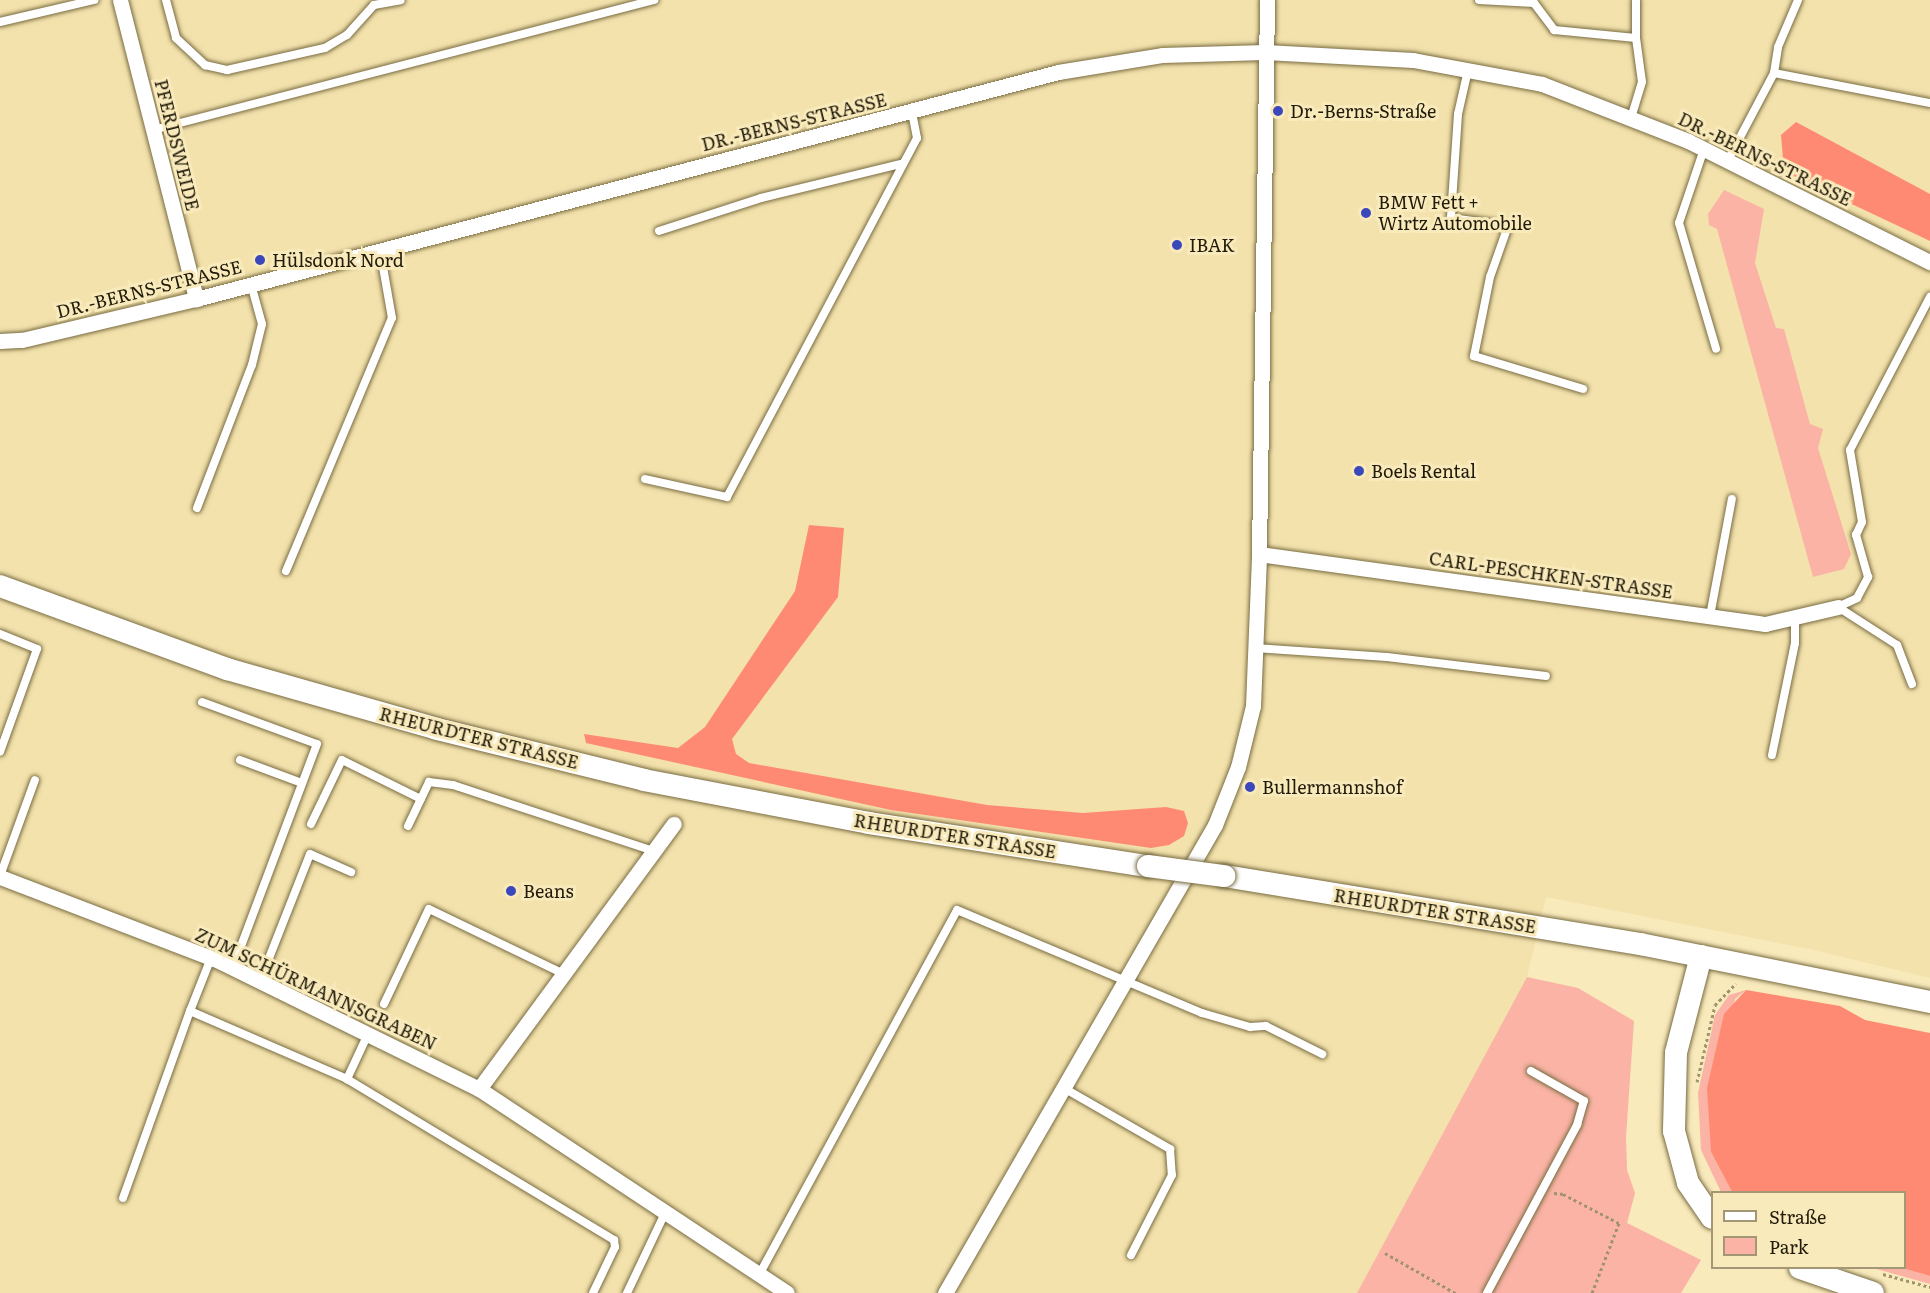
<!DOCTYPE html>
<html>
<head>
<meta charset="utf-8">
<style>
  body { margin:0 }
  #map { position:relative; width:1930px; height:1293px; overflow:hidden; background:#f9eabc; font-family:Literata,serif }
  div>[style] { position:absolute }
  .built>* { inset:0; background:#f3e2ac }
  .green>* { inset:0; background:#fab3a4 }
  .forest>* { inset:0; background:#ff8a73 }
  .path>* { height:3px; margin-top:-1.5px; transform-origin:0; background:repeating-linear-gradient(90deg,#9e9271 0 3px,transparent 0 6px) }
  .roads { filter:drop-shadow(0 0 2px #796c42) drop-shadow(0 0 2px #796c42) }
  .lane>* { height:8px; margin:-4px; padding:0 4px; transform-origin:4px; border-radius:4px; background:#fff }
  .street>* { height:15px; margin:-7.5px; padding:0 7.5px; transform-origin:7.5px; border-radius:7.5px; background:#fff }
  .secondary>* { height:22px; margin:-11px; padding:0 11px; transform-origin:11px; border-radius:11px; background:#fff }
  .bridges { filter:drop-shadow(0 0 2px #796c42) drop-shadow(0 0 2px #796c42) }
  .secondary-bridge>* { height:22px; margin:-11px; padding:0 11px; transform-origin:11px; border-radius:11px; background:#fff }
  .dots>* { width:16px; height:16px; translate:-50% -50%; box-sizing:border-box; border:3px solid #f9eabc; border-radius:50% }
  span { translate:-50% -50%; white-space:nowrap; text-align:center; line-height:1.15; -webkit-text-stroke:6px #f9eabc; paint-order:stroke }
  .poi-label { font-size:18px; color:#211b0a }
  .left { translate:0 -50%; text-align:left }
  .street-label { font-size:18px; color:#211b0a }
  .legend { position:absolute; left:1711px; top:1191px; width:195px; height:78px; box-sizing:border-box; background:#f9eabc; border:2px solid #a39775; margin:0; padding:8px 10px; list-style:none; font-size:18px; color:#211b0a }
  .legend li { display:flex; align-items:center; gap:12px; height:30px }
  .legend b { width:30px; border:2px solid #a39775 }
</style>
</head>
<body>
<div id="map">
  <div class="built">
    <i style="clip-path:polygon(0 0,1930px 0,1930px 978px,1814px 950px,1546px 897px,1527px 977px,1357px 1293px,0 1293px)"></i>
  </div>
  <div class="green">
    <i style="clip-path:polygon(1724px 190px,1764px 209px,1755px 263px,1776px 328px,1784px 329px,1810px 424px,1823px 429px,1818px 448px,1851px 554px,1844px 569px,1813px 577px,1717px 229px,1709px 225px,1708px 214px)"></i>
    <i style="clip-path:polygon(1527px 977px,1578px 988px,1634px 1021px,1626px 1137px,1627px 1170px,1635px 1193px,1627px 1223px,1701px 1260px,1681px 1293px,1357px 1293px)"></i>
    <i style="clip-path:polygon(1746px 990px,1735px 999px,1711px 1152px,1732px 1192px,1721px 1192px,1701px 1150px,1698px 1093px,1715px 1015px,1729px 995px)"></i>
    <i style="clip-path:polygon(1873px 1268px,1902px 1268px,1930px 1276px,1930px 1284px)"></i>
  </div>
  <div class="forest">
    <i style="clip-path:polygon(1796px 122px,1930px 194px,1930px 241px,1784px 172px,1781px 135px)"></i>
    <i style="clip-path:polygon(809px 525px,844px 528px,838px 597px,732px 739px,736px 754px,749px 763px,987px 805px,1083px 813px,1166px 807px,1184px 811px,1188px 823px,1184px 836px,1169px 845px,1151px 848px,891px 810px,586px 743px,584px 734px,678px 748px,705px 727px,795px 591px)"></i>
    <i style="clip-path:polygon(1746px 990px,1840px 1006px,1865px 1020px,1930px 1033px,1930px 1276px,1902px 1268px,1904px 1192px,1732px 1192px,1711px 1152px,1707px 1088px,1724px 1014px)"></i>
  </div>
  <div class="path">
    <i style="left:1697px;top:1082px;width:79px;rotate:-76.8deg"></i>
    <i style="left:1715px;top:1005px;width:30px;rotate:-46deg"></i>
    <i style="left:1554px;top:1193px;width:9px;rotate:6deg"></i>
    <i style="left:1563px;top:1194px;width:63px;rotate:27.4deg"></i>
    <i style="left:1619px;top:1223px;width:75px;rotate:111.1deg"></i>
    <i style="left:1385px;top:1253px;width:81px;rotate:29.7deg"></i>
    <i style="left:1883px;top:1274px;width:49px;rotate:15.5deg"></i>
  </div>
  <div class="roads">
    <div class="lane">
      <i style="left:166px;top:0;width:39px;rotate:75deg"></i>
      <i style="left:176px;top:38px;width:40px;rotate:43deg"></i>
      <i style="left:205px;top:65px;width:23px;rotate:13deg"></i>
      <i style="left:227px;top:70px;width:100px;rotate:-12.7deg"></i>
      <i style="left:325px;top:48px;width:26px;rotate:-31deg"></i>
      <i style="left:347px;top:35px;width:40px;rotate:-48deg"></i>
      <i style="left:374px;top:5px;width:27px;rotate:-10deg"></i>
      <i style="left:1479px;top:0;width:55px;rotate:3.1deg"></i>
      <i style="left:1534px;top:3px;width:34px;rotate:53deg"></i>
      <i style="left:1554px;top:30px;width:82px;rotate:5.6deg"></i>
      <i style="left:1636px;top:38px;width:44px;rotate:82.2deg"></i>
      <i style="left:1642px;top:82px;width:38px;rotate:107deg"></i>
      <i style="left:1636px;top:0;width:38px;rotate:90deg"></i>
      <i style="left:0;top:22px;width:97px;rotate:-13.2deg"></i>
      <i style="left:1468px;top:70px;width:45px;rotate:102.8deg"></i>
      <i style="left:1458px;top:114px;width:104px;rotate:93.9deg"></i>
      <i style="left:1451px;top:218px;width:58px;rotate:8deg"></i>
      <i style="left:1508px;top:226px;width:54px;rotate:109.4deg"></i>
      <i style="left:1490px;top:277px;width:81px;rotate:101.4deg"></i>
      <i style="left:1474px;top:356px;width:114px;rotate:16.8deg"></i>
      <i style="left:1774px;top:73px;width:159px;rotate:10.9deg"></i>
      <i style="left:153px;top:130px;width:518px;rotate:-14.55deg"></i>
      <i style="left:1704px;top:149px;width:78px;rotate:108.7deg"></i>
      <i style="left:1679px;top:223px;width:131px;rotate:73.6deg"></i>
      <i style="left:1728px;top:160px;width:98px;rotate:-62.1deg"></i>
      <i style="left:1774px;top:73px;width:26px;rotate:-81deg"></i>
      <i style="left:1778px;top:47px;width:51px;rotate:-66.9deg"></i>
      <i style="left:659px;top:231px;width:107px;rotate:-17.9deg"></i>
      <i style="left:761px;top:198px;width:144px;rotate:-13.7deg"></i>
      <i style="left:645px;top:479px;width:84px;rotate:12.4deg"></i>
      <i style="left:727px;top:497px;width:406px;rotate:-62.1deg"></i>
      <i style="left:917px;top:138px;width:26px;rotate:-101deg"></i>
      <i style="left:197px;top:508px;width:153px;rotate:-69deg"></i>
      <i style="left:252px;top:365px;width:42px;rotate:-76.3deg"></i>
      <i style="left:262px;top:324px;width:41px;rotate:-105.4deg"></i>
      <i style="left:286px;top:571px;width:274px;rotate:-67.3deg"></i>
      <i style="left:392px;top:318px;width:69px;rotate:-100deg"></i>
      <i style="left:1710px;top:616px;width:119px;rotate:-79.4deg"></i>
      <i style="left:0;top:634px;width:40px;rotate:22deg"></i>
      <i style="left:37px;top:649px;width:109px;rotate:109.8deg"></i>
      <i style="left:1255px;top:648px;width:132px;rotate:3.9deg"></i>
      <i style="left:1387px;top:657px;width:160px;rotate:6.8deg"></i>
      <i style="left:1912px;top:684px;width:42px;rotate:-111deg"></i>
      <i style="left:1897px;top:645px;width:70px;rotate:-147.2deg"></i>
      <i style="left:1838px;top:607px;width:21px;rotate:-25deg"></i>
      <i style="left:1857px;top:598px;width:24px;rotate:-62deg"></i>
      <i style="left:1868px;top:577px;width:44px;rotate:-105.9deg"></i>
      <i style="left:1856px;top:535px;width:14px;rotate:-65deg"></i>
      <i style="left:1862px;top:522px;width:73px;rotate:-99.5deg"></i>
      <i style="left:1850px;top:450px;width:173px;rotate:-62.4deg"></i>
      <i style="left:202px;top:702px;width:122px;rotate:20.1deg"></i>
      <i style="left:317px;top:744px;width:238px;rotate:110.6deg"></i>
      <i style="left:1772px;top:755px;width:114px;rotate:-78.4deg"></i>
      <i style="left:1795px;top:643px;width:26px;rotate:-90deg"></i>
      <i style="left:240px;top:760px;width:66px;rotate:20.4deg"></i>
      <i style="left:311px;top:824px;width:71px;rotate:-64.2deg"></i>
      <i style="left:342px;top:760px;width:88px;rotate:26.3deg"></i>
      <i style="left:408px;top:826px;width:49px;rotate:-64.5deg"></i>
      <i style="left:429px;top:782px;width:24px;rotate:7deg"></i>
      <i style="left:453px;top:785px;width:212px;rotate:18.2deg"></i>
      <i style="left:0;top:876px;width:102px;rotate:-70deg"></i>
      <i style="left:211px;top:958px;width:57px;rotate:111.6deg"></i>
      <i style="left:190px;top:1011px;width:171px;rotate:23.4deg"></i>
      <i style="left:260px;top:981px;width:136px;rotate:-68.5deg"></i>
      <i style="left:310px;top:854px;width:45px;rotate:23.7deg"></i>
      <i style="left:384px;top:1004px;width:105px;rotate:-64.7deg"></i>
      <i style="left:429px;top:909px;width:150px;rotate:25.7deg"></i>
      <i style="left:368px;top:1034px;width:50px;rotate:115deg"></i>
      <i style="left:347px;top:1079px;width:312px;rotate:31.1deg"></i>
      <i style="left:614px;top:1240px;width:7px;rotate:82deg"></i>
      <i style="left:615px;top:1247px;width:51px;rotate:115.6deg"></i>
      <i style="left:1062px;top:1087px;width:125px;rotate:29.9deg"></i>
      <i style="left:1170px;top:1149px;width:26px;rotate:86deg"></i>
      <i style="left:1172px;top:1175px;width:90px;rotate:117.1deg"></i>
      <i style="left:123px;top:1198px;width:199px;rotate:-70.3deg"></i>
      <i style="left:759px;top:1275px;width:415px;rotate:-61.5deg"></i>
      <i style="left:957px;top:910px;width:266px;rotate:22.8deg"></i>
      <i style="left:1202px;top:1013px;width:50px;rotate:16.3deg"></i>
      <i style="left:1250px;top:1027px;width:16px;rotate:-4deg"></i>
      <i style="left:1266px;top:1026px;width:63px;rotate:26.6deg"></i>
      <i style="left:627px;top:1293px;width:89px;rotate:-64.6deg"></i>
      <i style="left:1487px;top:1293px;width:191px;rotate:-61.8deg"></i>
      <i style="left:1577px;top:1125px;width:25px;rotate:-74deg"></i>
      <i style="left:1584px;top:1101px;width:61px;rotate:-150.5deg"></i>
    </div>
    <div class="street">
      <i style="left:120px;top:0;width:309px;rotate:75.7deg"></i>
      <i style="left:0;top:341px;width:22px;rotate:-3deg"></i>
      <i style="left:22px;top:340px;width:179px;rotate:-13.3deg"></i>
      <i style="left:196px;top:299px;width:891px;rotate:-14.75deg"></i>
      <i style="left:1058px;top:72px;width:105px;rotate:-9.3deg"></i>
      <i style="left:1162px;top:55px;width:103px;rotate:-1.7deg"></i>
      <i style="left:1265px;top:52px;width:148px;rotate:3.1deg"></i>
      <i style="left:1413px;top:60px;width:131px;rotate:10.5deg"></i>
      <i style="left:1542px;top:84px;width:157px;rotate:21.3deg"></i>
      <i style="left:1688px;top:141px;width:271px;rotate:26.6deg"></i>
      <i style="left:1259px;top:554px;width:511px;rotate:7.88deg"></i>
      <i style="left:1765px;top:624px;width:75px;rotate:-13.1deg"></i>
      <i style="left:0;top:877px;width:237px;rotate:21deg"></i>
      <i style="left:221px;top:962px;width:288px;rotate:26.2deg"></i>
      <i style="left:479px;top:1089px;width:369px;rotate:33.5deg"></i>
      <i style="left:479px;top:1089px;width:329px;rotate:-53.7deg"></i>
      <i style="left:945px;top:1293px;width:540px;rotate:-60.02deg"></i>
      <i style="left:1215px;top:825px;width:62px;rotate:-68.4deg"></i>
      <i style="left:1238px;top:767px;width:63px;rotate:-76.2deg"></i>
      <i style="left:1253px;top:706px;width:152px;rotate:-87.7deg"></i>
      <i style="left:1259px;top:554px;width:554px;rotate:-89.17deg"></i>
    </div>
    <div class="secondary">
      <i style="left:0;top:586px;width:242px;rotate:20.1deg"></i>
      <i style="left:227px;top:669px;width:218px;rotate:15.9deg"></i>
      <i style="left:437px;top:729px;width:213px;rotate:13.8deg"></i>
      <i style="left:644px;top:780px;width:229px;rotate:10.8deg"></i>
      <i style="left:869px;top:823px;width:282px;rotate:8.8deg"></i>
      <i style="left:1224px;top:876px;width:422px;rotate:9.3deg"></i>
      <i style="left:1640px;top:944px;width:296px;rotate:11.3deg"></i>
      <i style="left:1701px;top:956px;width:100px;rotate:104.5deg"></i>
      <i style="left:1676px;top:1053px;width:78px;rotate:91.5deg"></i>
      <i style="left:1674px;top:1131px;width:54px;rotate:74.9deg"></i>
      <i style="left:1688px;top:1183px;width:42px;rotate:55.6deg"></i>
      <i style="left:1800px;top:1268px;width:77px;rotate:18.9deg"></i>
    </div>
  </div>
  <div class="bridges">
    <div class="secondary-bridge">
      <i style="left:1148px;top:866px;width:77px;rotate:7.5deg"></i>
    </div>
  </div>
  <div class="dots">
    <i style="left:1278px;top:111px;background:#3b48bc"></i>
    <i style="left:1366px;top:213px;background:#3b48bc"></i>
    <i style="left:1177px;top:245px;background:#3b48bc"></i>
    <i style="left:260px;top:260px;background:#3b48bc"></i>
    <i style="left:1359px;top:471px;background:#3b48bc"></i>
    <i style="left:1250px;top:787px;background:#3b48bc"></i>
    <i style="left:511px;top:891px;background:#3b48bc"></i>
  </div>
  <div class="poi-label">
    <span class="left" style="left:1290px;top:111px">Dr.-Berns-Straße</span>
    <span class="left" style="left:1378px;top:213px">BMW Fett +<br>Wirtz Automobile</span>
    <span class="left" style="left:1189px;top:245px">IBAK</span>
    <span class="left" style="left:272px;top:260px">Hülsdonk Nord</span>
    <span class="left" style="left:1371px;top:471px">Boels Rental</span>
    <span class="left" style="left:1262px;top:787px">Bullermannshof</span>
    <span class="left" style="left:523px;top:891px">Beans</span>
  </div>
  <div class="street-label">
    <span style="left:794px;top:122px;rotate:-14deg">DR.-BERNS-STRASSE</span>
    <span style="left:177px;top:145px;rotate:76deg">PFERDSWEIDE</span>
    <span style="left:1765px;top:159px;rotate:26deg">DR.-BERNS-STRASSE</span>
    <span style="left:149px;top:289px;rotate:-14deg">DR.-BERNS-STRASSE</span>
    <span style="left:1551px;top:575px;rotate:8deg">CARL-PESCHKEN-STRASSE</span>
    <span style="left:479px;top:738px;rotate:14deg">RHEURDTER STRASSE</span>
    <span style="left:955px;top:836px;rotate:9deg">RHEURDTER STRASSE</span>
    <span style="left:1435px;top:911px;rotate:9deg">RHEURDTER STRASSE</span>
    <span style="left:316px;top:989px;rotate:25deg">ZUM SCHÜRMANNSGRABEN</span>
  </div>
  <ul class="legend">
  <li><b style="height:8px;background:#fff"></b>Straße</li>
  <li><b style="height:16px;background:#fab3a4"></b>Park</li>
  </ul>
</div>
</body>
</html>
